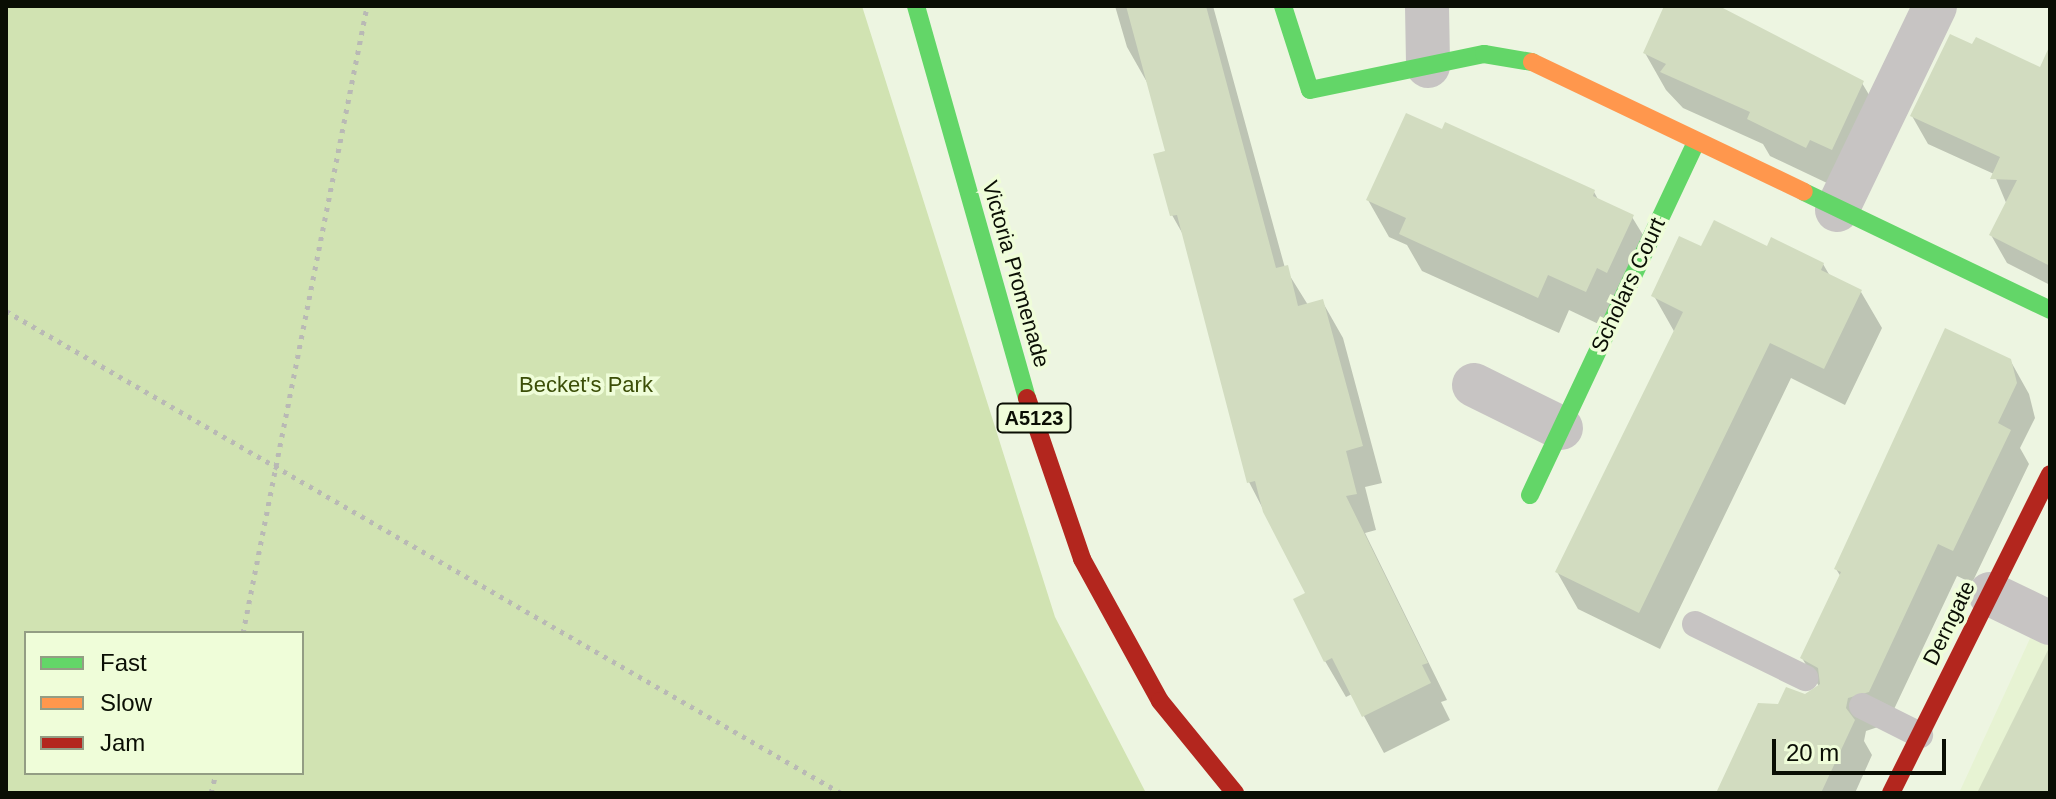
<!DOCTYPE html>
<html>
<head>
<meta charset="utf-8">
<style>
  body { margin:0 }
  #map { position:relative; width:2056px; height:799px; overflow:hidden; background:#edf5e1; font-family:Helvetica,sans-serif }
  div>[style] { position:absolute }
  .built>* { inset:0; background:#e7f3d3 }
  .green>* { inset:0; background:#d1e3b2 }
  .shadow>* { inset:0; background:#0003 }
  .building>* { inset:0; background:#d2dcc0 }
  .path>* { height:5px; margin-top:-2.5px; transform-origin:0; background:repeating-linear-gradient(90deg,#b9b9b5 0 4px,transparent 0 10px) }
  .lane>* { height:26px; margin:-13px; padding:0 13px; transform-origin:13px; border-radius:13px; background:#c7c4c3 }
  .street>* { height:44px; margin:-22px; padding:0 22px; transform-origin:22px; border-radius:22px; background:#c7c4c3 }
  .fast>* { height:18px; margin:-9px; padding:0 9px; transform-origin:9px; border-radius:9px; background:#63d668 }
  .slow>* { height:18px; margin:-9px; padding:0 9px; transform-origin:9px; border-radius:9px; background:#ff974d }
  .jam>* { height:18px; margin:-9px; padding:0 9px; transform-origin:9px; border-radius:9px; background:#b3261e }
  span { translate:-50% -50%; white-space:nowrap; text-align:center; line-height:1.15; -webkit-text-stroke:7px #effdd9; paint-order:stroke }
  .shield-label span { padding:2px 6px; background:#effdd9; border:2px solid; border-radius:6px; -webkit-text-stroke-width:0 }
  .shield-label { font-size:20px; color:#0a0e04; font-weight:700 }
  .street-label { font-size:22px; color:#0a0e04 }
  .park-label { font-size:22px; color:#3b4e07 }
  .frame { position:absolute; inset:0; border:8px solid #0a0e04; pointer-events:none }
  .legend { position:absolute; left:24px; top:631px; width:280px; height:144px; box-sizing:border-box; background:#effdd9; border:2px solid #939d84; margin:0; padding:10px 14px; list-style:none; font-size:24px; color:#0a0e04 }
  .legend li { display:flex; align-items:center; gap:16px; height:40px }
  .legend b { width:40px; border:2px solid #939d84 }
  .scale { position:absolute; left:1772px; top:739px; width:174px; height:36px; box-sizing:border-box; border:4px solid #0a0e04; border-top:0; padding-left:10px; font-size:24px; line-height:28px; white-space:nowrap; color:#0a0e04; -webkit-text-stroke:6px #effdd9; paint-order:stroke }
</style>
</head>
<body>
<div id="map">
  <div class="built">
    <i style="clip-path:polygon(2050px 595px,2050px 793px,1959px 793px)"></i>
  </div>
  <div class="green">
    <i style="clip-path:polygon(evenodd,6px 6px,862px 6px,1055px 617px,1146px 793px,6px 793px,6px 6px,26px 633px,302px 633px,302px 773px,26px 773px,26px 633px)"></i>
  </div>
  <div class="shadow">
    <i style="clip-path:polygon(1115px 6px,1213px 6px,1285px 268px,1308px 305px,1322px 301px,1343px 338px,1382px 483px,1365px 487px,1376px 530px,1365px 533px,1447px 700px,1441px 702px,1450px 720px,1384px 753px,1352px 694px,1346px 697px,1325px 661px,1307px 594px,1249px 482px,1185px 238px,1172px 215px,1168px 152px,1148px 84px,1127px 47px)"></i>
    <i style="clip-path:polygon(1666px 6px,1715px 6px,1862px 83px,1884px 120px,1827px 183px,1770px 156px,1763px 144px,1683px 108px,1666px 90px,1645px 53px)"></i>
    <i style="clip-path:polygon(2050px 74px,2050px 285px,2007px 263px,1991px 235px,2007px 205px,1994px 174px,1928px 144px,1912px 116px)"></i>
    <i style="clip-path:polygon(1594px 192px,1599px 201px,1632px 217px,1654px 253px,1607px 328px,1569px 310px,1559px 333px,1422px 271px,1407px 245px,1389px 237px,1368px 200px)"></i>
    <i style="clip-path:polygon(1702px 249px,1768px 249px,1823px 264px,1830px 276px,1861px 292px,1882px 328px,1845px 405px,1791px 378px,1660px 649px,1578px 609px,1557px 572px,1675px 333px,1654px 296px)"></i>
    <i style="clip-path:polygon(2010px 360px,2029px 394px,2035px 418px,2020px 448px,2029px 464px,1972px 583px,1957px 576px,1887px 724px,1866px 731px,1864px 741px,1872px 755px,1855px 793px,1718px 793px,1779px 706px,1820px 688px,1802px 658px,1841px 577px,1836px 569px)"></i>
  </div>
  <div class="building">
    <i style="clip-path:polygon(1126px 6px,1206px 6px,1276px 268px,1288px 265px,1298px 306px,1323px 299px,1363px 446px,1346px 451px,1357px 494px,1346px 496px,1428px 663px,1422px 665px,1431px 683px,1362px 717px,1332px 658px,1324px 662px,1293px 599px,1305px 593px,1263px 512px,1255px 481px,1247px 483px,1177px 215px,1170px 216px,1153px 154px,1165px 151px)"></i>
    <i style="clip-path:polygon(1664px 6px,1719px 6px,1864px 81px,1832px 150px,1810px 140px,1806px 148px,1747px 119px,1750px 112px,1660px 72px,1666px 64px,1643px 53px)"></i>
    <i style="clip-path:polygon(1950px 34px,1972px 44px,1976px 37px,2040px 67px,2050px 45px,2050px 266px,1989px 235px,2017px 180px,1990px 179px,2000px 157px,1910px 116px)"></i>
    <i style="clip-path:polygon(1406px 113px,1442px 129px,1445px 122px,1595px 190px,1593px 196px,1634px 215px,1607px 273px,1597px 268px,1586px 292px,1548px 275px,1538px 298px,1399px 234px,1406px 218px,1366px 200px)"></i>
    <i style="clip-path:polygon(1714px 220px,1767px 246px,1771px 237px,1824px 263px,1821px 270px,1862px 290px,1824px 369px,1770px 343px,1639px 613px,1555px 572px,1683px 312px,1651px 296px,1679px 236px,1701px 246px)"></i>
    <i style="clip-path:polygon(1945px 328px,2011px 359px,2017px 383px,1998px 423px,2011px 430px,1953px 551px,1938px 544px,1869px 692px,1848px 698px,1846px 708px,1855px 720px,1821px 793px,1716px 793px,1758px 703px,1778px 704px,1786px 687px,1805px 694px,1820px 684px,1818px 668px,1800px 658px,1841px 572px,1834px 569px)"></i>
    <i style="clip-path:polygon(2049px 648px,2050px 793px,1977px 793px)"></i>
  </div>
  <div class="path">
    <i style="left:6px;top:311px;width:964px;rotate:30deg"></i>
    <i style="left:243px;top:633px;width:639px;rotate:-78.81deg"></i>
    <i style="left:211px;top:793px;width:21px;rotate:-76deg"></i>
  </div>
  <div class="lane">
    <i style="left:1695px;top:624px;width:123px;rotate:26.1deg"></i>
    <i style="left:1862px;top:706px;width:65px;rotate:26.6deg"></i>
  </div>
  <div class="street">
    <i style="left:1427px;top:6px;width:60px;rotate:89deg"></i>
    <i style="left:1837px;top:210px;width:226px;rotate:-64.3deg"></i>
    <i style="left:1474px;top:385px;width:97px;rotate:26.3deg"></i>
    <i style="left:1990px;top:594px;width:67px;rotate:25.8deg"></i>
  </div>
  <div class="fast">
    <i style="left:916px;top:6px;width:407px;rotate:74.2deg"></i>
    <i style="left:1283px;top:6px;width:88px;rotate:72.2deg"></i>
    <i style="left:1310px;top:90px;width:178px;rotate:-11.7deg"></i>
    <i style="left:1484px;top:54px;width:49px;rotate:9.5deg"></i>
    <i style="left:1804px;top:192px;width:273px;rotate:25.6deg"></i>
    <i style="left:1530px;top:495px;width:390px;rotate:-64.8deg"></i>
  </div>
  <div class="slow">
    <i style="left:1532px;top:62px;width:301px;rotate:25.5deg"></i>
  </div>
  <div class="jam">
    <i style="left:1027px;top:398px;width:170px;rotate:71.1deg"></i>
    <i style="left:1082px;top:559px;width:162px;rotate:61.2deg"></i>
    <i style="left:1160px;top:701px;width:119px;rotate:50.8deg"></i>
    <i style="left:1891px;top:793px;width:356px;rotate:-63.5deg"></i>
  </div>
  <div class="shield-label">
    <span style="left:1034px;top:418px">A5123</span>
  </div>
  <div class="street-label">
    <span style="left:1016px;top:274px;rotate:74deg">Victoria Promenade</span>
    <span style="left:1628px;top:285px;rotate:-65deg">Scholars Court</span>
    <span style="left:1949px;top:623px;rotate:-64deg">Derngate</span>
  </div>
  <div class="park-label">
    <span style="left:586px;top:385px">Becket's Park</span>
  </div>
  <div class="frame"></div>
  <ul class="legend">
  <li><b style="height:10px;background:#63d668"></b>Fast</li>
  <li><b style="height:10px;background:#ff974d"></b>Slow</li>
  <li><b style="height:10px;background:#b3261e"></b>Jam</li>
  </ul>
  <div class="scale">20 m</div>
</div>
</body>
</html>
